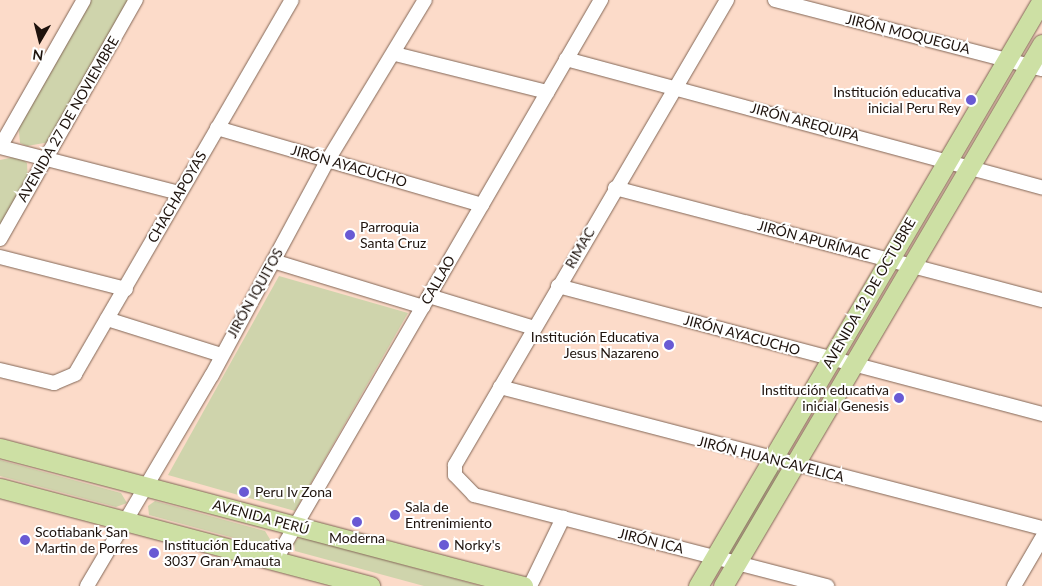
<!DOCTYPE html>
<html>
<head>
<meta charset="utf-8">
<style>
  body { margin:0 }
  #map { position:relative; width:1042px; height:586px; overflow:hidden; background:#fcdbc9; font-family:Lato,sans-serif }
  div>[style] { position:absolute }
  .green>* { inset:0; background:#cfd4ac }
  .roads { filter:drop-shadow(0 0 1px #826656) drop-shadow(0 0 1px #826656) }
  .minor>* { height:14px; margin:-7px; padding:0 7px; transform-origin:7px; border-radius:7px; background:#fff }
  .major>* { height:19px; margin:-9.5px; padding:0 9.5px; transform-origin:9.5px; border-radius:9.5px; background:#cde0a4 }
  .dots>* { width:14px; height:14px; translate:-50% -50%; box-sizing:border-box; border:2px solid #fff; border-radius:50% }
  span { translate:-50% -50%; white-space:nowrap; text-align:center; line-height:1.15; -webkit-text-stroke:4px #fff; paint-order:stroke }
  .street-label { font-size:14px; color:#1e130d }
  .poi-label { font-size:14px; color:#1e130d }
  .right { translate:-100% -50%; text-align:right }
  .left { translate:0 -50%; text-align:left }
  .north { position:absolute; left:15px; top:15px; width:50px; height:50px; -webkit-text-stroke:4px #fff; paint-order:stroke; rotate:188deg; font-size:14px; font-weight:700; line-height:20px; text-align:center; color:#1e130d }
  .north::after { content:''; display:block; margin:auto; width:18px; height:22px; background:#1e130d; clip-path:polygon(50% 0,100% 100%,50% 72%,0 100%) }
</style>
</head>
<body>
<div id="map">
  <div class="green">
    <i style="clip-path:polygon(88px 0,128px 0,50px 142px,27px 146px,20px 143px,18px 121px)"></i>
    <i style="clip-path:polygon(19px 156px,27px 163px,28px 182px,0 230px,0 160px)"></i>
    <i style="clip-path:polygon(279px 276px,408px 313px,295px 511px,168px 475px)"></i>
    <i style="clip-path:polygon(0 460px,121px 493px,127px 503px,116px 507px,0 476px)"></i>
    <i style="clip-path:polygon(774px 468px,788px 474px,736px 559px,723px 556px)"></i>
    <i style="clip-path:polygon(155px 501px,265px 531px,271px 541px,260px 545px,149px 515px,148px 506px)"></i>
    <i style="clip-path:polygon(301px 537px,481px 586px,424px 586px,295px 551px,294px 542px)"></i>
  </div>
  <div class="roads">
    <div class="minor">
      <i style="left:727px;top:0;width:539px;rotate:120.33deg"></i>
      <i style="left:455px;top:465px;width:10px;rotate:90deg"></i>
      <i style="left:455px;top:475px;width:28px;rotate:46deg"></i>
      <i style="left:474px;top:495px;width:365px;rotate:14.5deg"></i>
      <i style="left:775px;top:0;width:276px;rotate:14.5deg"></i>
      <i style="left:395px;top:54px;width:157px;rotate:14deg"></i>
      <i style="left:566px;top:59px;width:493px;rotate:15.1deg"></i>
      <i style="left:217px;top:128px;width:276px;rotate:16.2deg"></i>
      <i style="left:0;top:147px;width:185px;rotate:14.4deg"></i>
      <i style="left:0;top:147px;width:169px;rotate:-60.3deg"></i>
      <i style="left:615px;top:188px;width:441px;rotate:14.7deg"></i>
      <i style="left:0;top:239px;width:275px;rotate:-60.4deg"></i>
      <i style="left:0;top:257px;width:130px;rotate:14.3deg"></i>
      <i style="left:273px;top:261px;width:157px;rotate:17deg"></i>
      <i style="left:558px;top:286px;width:501px;rotate:14.81deg"></i>
      <i style="left:429px;top:296px;width:110px;rotate:16.9deg"></i>
      <i style="left:107px;top:319px;width:120px;rotate:17.5deg"></i>
      <i style="left:0;top:370px;width:56px;rotate:13.5deg"></i>
      <i style="left:54px;top:383px;width:23px;rotate:-23deg"></i>
      <i style="left:75px;top:374px;width:432px;rotate:-59.9deg"></i>
      <i style="left:500px;top:387px;width:560px;rotate:14.58deg"></i>
      <i style="left:275px;top:561px;width:649px;rotate:-59.84deg"></i>
      <i style="left:87px;top:586px;width:245px;rotate:-59.4deg"></i>
      <i style="left:212px;top:375px;width:244px;rotate:-61.7deg"></i>
      <i style="left:328px;top:160px;width:187px;rotate:-58.8deg"></i>
      <i style="left:530px;top:586px;width:76px;rotate:-64.1deg"></i>
      <i style="left:1014px;top:586px;width:56px;rotate:-59.7deg"></i>
    </div>
    <div class="major">
      <i style="left:0;top:448px;width:541px;rotate:14.78deg"></i>
      <i style="left:0;top:488px;width:383px;rotate:14.8deg"></i>
      <i style="left:698px;top:586px;width:680px;rotate:-59.59deg"></i>
      <i style="left:723px;top:586px;width:629px;rotate:-59.52deg"></i>
    </div>
  </div>
  <div class="dots">
    <i style="left:971px;top:100px;background:#695ad4"></i>
    <i style="left:350px;top:235px;background:#695ad4"></i>
    <i style="left:669px;top:345px;background:#695ad4"></i>
    <i style="left:899px;top:398px;background:#695ad4"></i>
    <i style="left:244px;top:492px;background:#695ad4"></i>
    <i style="left:395px;top:515px;background:#695ad4"></i>
    <i style="left:357px;top:522px;background:#695ad4"></i>
    <i style="left:25px;top:540px;background:#695ad4"></i>
    <i style="left:444px;top:545px;background:#695ad4"></i>
    <i style="left:154px;top:553px;background:#695ad4"></i>
  </div>
  <div class="street-label">
    <span style="left:908px;top:34px;rotate:14deg">JIRÓN MOQUEGUA</span>
    <span style="left:68px;top:119px;rotate:-60deg">AVENIDA 27 DE NOVIEMBRE</span>
    <span style="left:805px;top:122px;rotate:15deg">JIRÓN AREQUIPA</span>
    <span style="left:349px;top:166px;rotate:16deg">JIRÓN AYACUCHO</span>
    <span style="left:177px;top:197px;rotate:-60deg">CHACHAPOYAS</span>
    <span style="left:814px;top:240px;rotate:15deg">JIRÓN APURÍMAC</span>
    <span style="left:580px;top:248px;rotate:-60deg">RIMAC</span>
    <span style="left:438px;top:280px;rotate:-60deg">CALLAO</span>
    <span style="left:255px;top:293px;rotate:-61deg">JIRÓN IQUITOS</span>
    <span style="left:869px;top:293px;rotate:-60deg">AVENIDA 12 DE OCTUBRE</span>
    <span style="left:742px;top:335px;rotate:15deg">JIRÓN AYACUCHO</span>
    <span style="left:771px;top:459px;rotate:14deg">JIRÓN HUANCAVELICA</span>
    <span style="left:261px;top:517px;rotate:15deg">AVENIDA PERÚ</span>
    <span style="left:651px;top:541px;rotate:14deg">JIRÓN ICA</span>
  </div>
  <div class="poi-label">
    <span class="right" style="left:961px;top:100px">Institución educativa<br>inicial Peru Rey</span>
    <span class="left" style="left:360px;top:235px">Parroquia<br>Santa Cruz</span>
    <span class="right" style="left:659px;top:345px">Institución Educativa<br>Jesus Nazareno</span>
    <span class="right" style="left:889px;top:398px">Institución educativa<br>inicial Genesis</span>
    <span class="left" style="left:255px;top:492px">Peru Iv Zona</span>
    <span class="left" style="left:405px;top:515px">Sala de<br>Entrenimiento</span>
    <span class="left" style="left:35px;top:540px">Scotiabank San<br>Martin de Porres</span>
    <span style="left:357px;top:538px">Moderna</span>
    <span class="left" style="left:164px;top:553px">Institución Educativa<br>3037 Gran Amauta</span>
    <span class="left" style="left:454px;top:545px">Norky's</span>
  </div>
  <div class="north">N</div>
</div>
</body>
</html>
